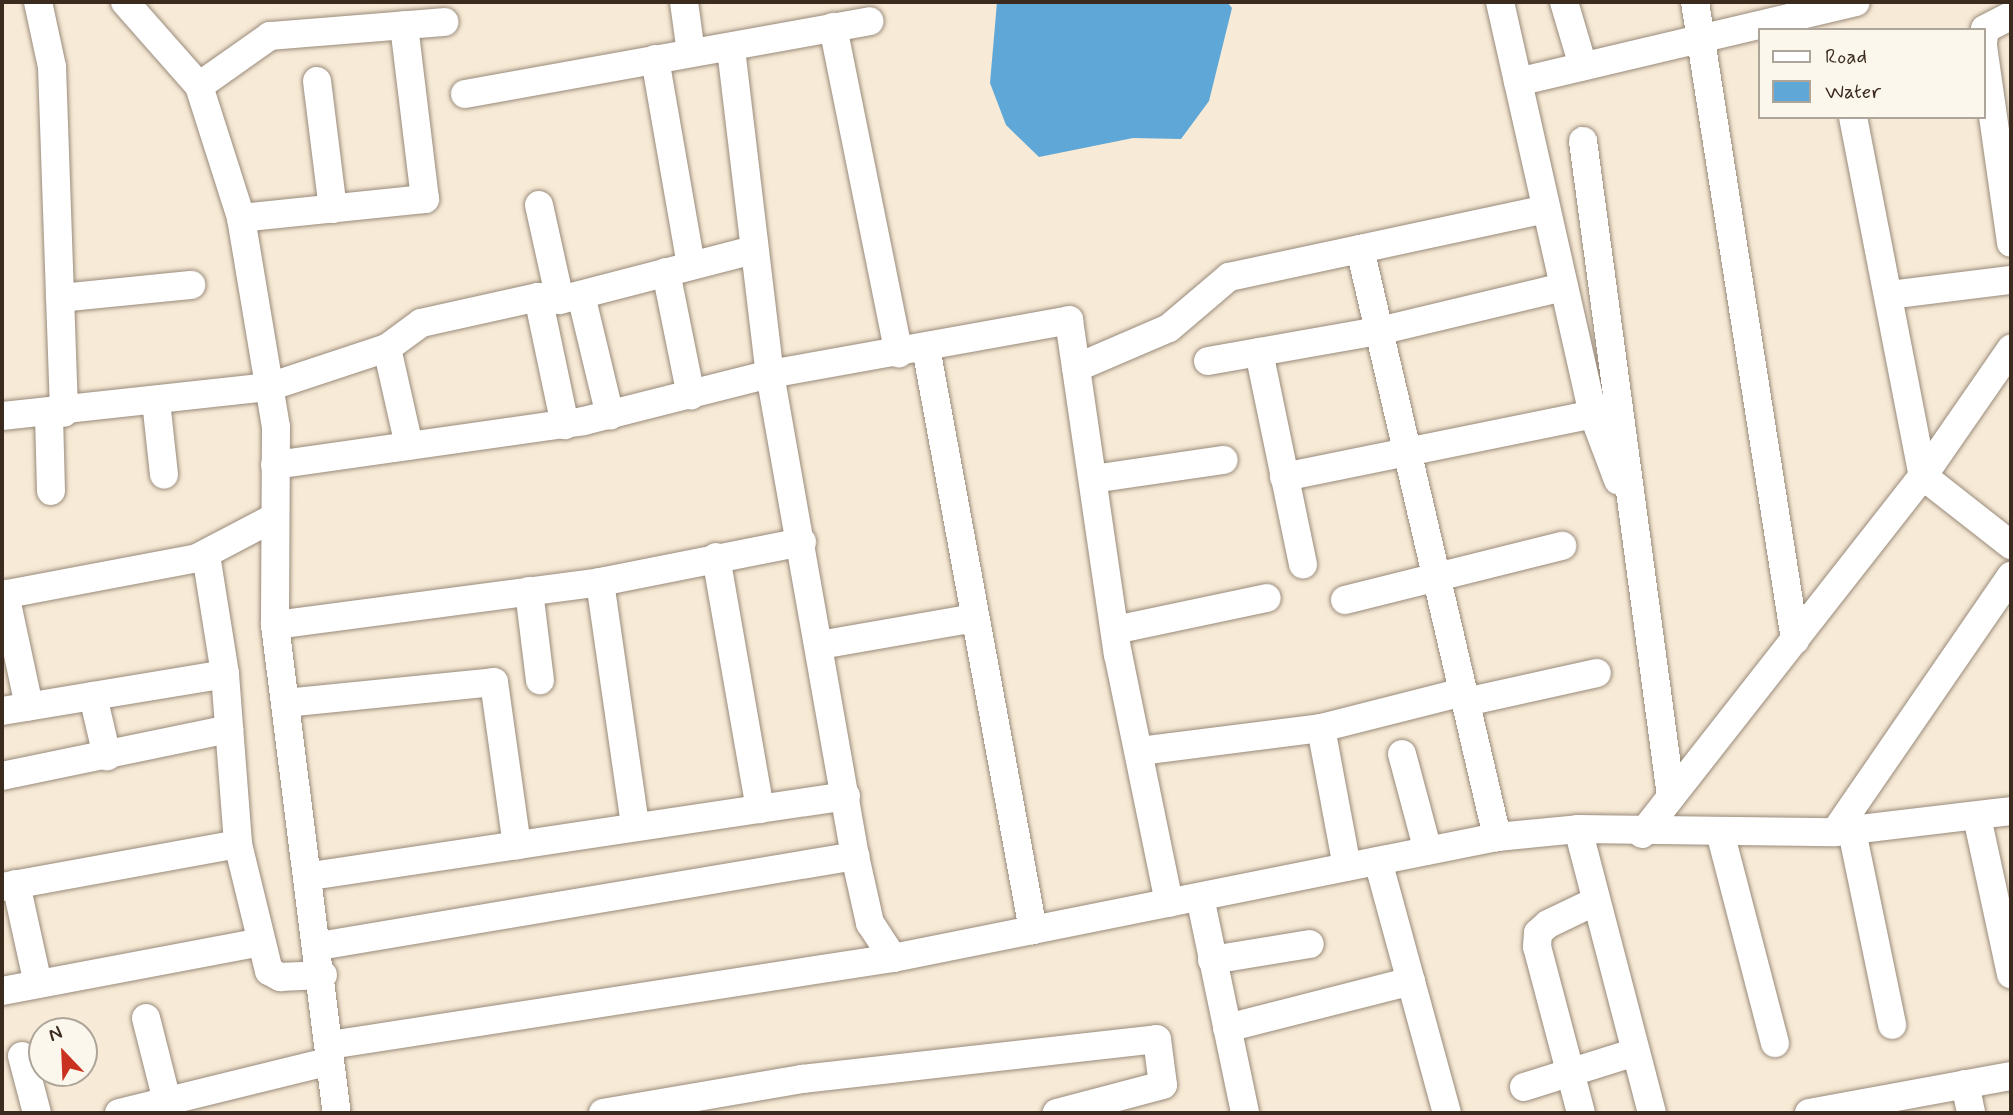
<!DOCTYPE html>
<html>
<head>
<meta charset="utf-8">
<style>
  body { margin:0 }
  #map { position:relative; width:2013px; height:1115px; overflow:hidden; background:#f7ead6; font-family:Mynerve,sans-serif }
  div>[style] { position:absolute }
  .water>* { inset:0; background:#5fa7d6 }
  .roads { filter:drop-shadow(0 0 2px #998a7a) drop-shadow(0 0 2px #998a7a) }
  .minor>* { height:28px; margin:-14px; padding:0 14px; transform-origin:14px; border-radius:14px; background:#fff }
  span { translate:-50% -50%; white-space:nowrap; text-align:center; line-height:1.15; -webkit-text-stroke:6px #fbf7ec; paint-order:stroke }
  .frame { position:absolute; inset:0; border:4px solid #3b2a1e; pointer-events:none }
  .legend { position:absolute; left:1758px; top:28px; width:228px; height:91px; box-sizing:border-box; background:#fbf7ec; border:2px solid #aea59a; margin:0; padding:9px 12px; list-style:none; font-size:21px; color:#3b2a1e }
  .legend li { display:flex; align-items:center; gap:14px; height:35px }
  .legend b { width:35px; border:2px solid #aea59a }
  .north { position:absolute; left:28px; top:1017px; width:70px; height:70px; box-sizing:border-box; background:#fbf7ec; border:2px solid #aea59a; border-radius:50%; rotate:337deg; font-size:19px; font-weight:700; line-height:28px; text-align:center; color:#3b2a1e }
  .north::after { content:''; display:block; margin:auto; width:24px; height:32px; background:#c8321e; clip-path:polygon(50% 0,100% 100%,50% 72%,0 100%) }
</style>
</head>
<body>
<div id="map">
  <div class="water">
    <i style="clip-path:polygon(997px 2px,1227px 2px,1232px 8px,1209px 101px,1181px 139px,1133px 138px,1039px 157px,1006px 125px,990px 83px)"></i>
  </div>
  <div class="roads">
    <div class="minor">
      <i style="left:38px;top:2px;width:66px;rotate:77.8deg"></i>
      <i style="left:52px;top:67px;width:346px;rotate:88deg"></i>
      <i style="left:125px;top:2px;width:112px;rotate:48.6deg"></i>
      <i style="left:199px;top:86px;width:139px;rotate:72.3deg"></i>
      <i style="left:241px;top:218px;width:212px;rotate:80.5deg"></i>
      <i style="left:276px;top:427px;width:198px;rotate:90.3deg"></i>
      <i style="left:275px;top:625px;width:492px;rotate:82.8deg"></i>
      <i style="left:684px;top:2px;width:51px;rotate:82.2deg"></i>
      <i style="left:1500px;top:2px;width:422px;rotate:77.3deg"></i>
      <i style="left:1593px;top:414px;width:71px;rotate:69.3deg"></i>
      <i style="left:1564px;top:2px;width:67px;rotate:73.5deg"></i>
      <i style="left:1695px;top:2px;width:646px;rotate:81.09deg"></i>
      <i style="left:833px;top:27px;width:333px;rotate:78.6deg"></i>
      <i style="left:1983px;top:42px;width:13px;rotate:-81deg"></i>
      <i style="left:1985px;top:29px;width:29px;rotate:-27deg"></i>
      <i style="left:1983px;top:46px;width:199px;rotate:81.9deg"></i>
      <i style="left:731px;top:49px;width:327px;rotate:83.2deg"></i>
      <i style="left:770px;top:374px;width:489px;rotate:80deg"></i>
      <i style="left:855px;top:856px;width:69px;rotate:77.4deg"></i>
      <i style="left:870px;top:923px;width:42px;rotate:56.7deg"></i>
      <i style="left:655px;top:59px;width:209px;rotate:80.1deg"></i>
      <i style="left:317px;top:81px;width:129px;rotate:82.9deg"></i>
      <i style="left:1518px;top:82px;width:347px;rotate:-13.3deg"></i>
      <i style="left:199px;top:86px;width:87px;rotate:-35.2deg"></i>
      <i style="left:270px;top:36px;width:175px;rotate:-4.6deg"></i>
      <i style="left:465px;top:94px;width:411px;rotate:-10.2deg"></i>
      <i style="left:1853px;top:117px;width:366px;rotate:79deg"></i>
      <i style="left:1923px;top:476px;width:112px;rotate:38.1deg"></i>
      <i style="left:1583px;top:141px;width:661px;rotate:82.35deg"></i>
      <i style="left:539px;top:205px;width:97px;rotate:77.5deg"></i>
      <i style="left:241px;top:218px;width:185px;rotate:-5.9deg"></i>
      <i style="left:425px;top:199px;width:175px;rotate:-96.9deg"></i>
      <i style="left:1360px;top:249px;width:604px;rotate:76.88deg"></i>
      <i style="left:666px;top:272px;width:126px;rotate:78.6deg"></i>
      <i style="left:581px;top:295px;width:124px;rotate:76.5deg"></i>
      <i style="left:1890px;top:295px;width:122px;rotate:-7.1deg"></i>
      <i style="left:538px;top:297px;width:131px;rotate:78.1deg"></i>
      <i style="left:60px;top:298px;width:132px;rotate:-5.7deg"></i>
      <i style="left:387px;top:348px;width:100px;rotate:77.3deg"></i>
      <i style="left:926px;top:348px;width:592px;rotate:79.58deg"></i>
      <i style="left:1259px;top:352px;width:217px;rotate:78.3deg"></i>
      <i style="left:1208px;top:361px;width:174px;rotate:-10deg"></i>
      <i style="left:1379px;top:331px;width:190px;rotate:-13.4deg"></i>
      <i style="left:1076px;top:368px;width:101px;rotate:-23.3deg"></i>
      <i style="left:1169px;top:328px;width:79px;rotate:-40.4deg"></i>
      <i style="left:1229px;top:277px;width:324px;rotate:-12.1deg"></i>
      <i style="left:156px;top:401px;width:74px;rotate:83.8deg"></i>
      <i style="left:49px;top:415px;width:76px;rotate:88.5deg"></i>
      <i style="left:2px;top:416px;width:269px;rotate:-6.2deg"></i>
      <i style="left:269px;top:387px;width:124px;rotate:-18.3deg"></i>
      <i style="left:387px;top:348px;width:42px;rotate:-36.3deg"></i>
      <i style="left:421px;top:323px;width:120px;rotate:-12.5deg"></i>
      <i style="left:538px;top:297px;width:22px;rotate:8deg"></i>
      <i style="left:560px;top:300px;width:199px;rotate:-14.5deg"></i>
      <i style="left:275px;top:465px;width:312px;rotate:-8.1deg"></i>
      <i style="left:584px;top:421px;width:192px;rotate:-14.2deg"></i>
      <i style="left:770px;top:374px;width:304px;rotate:-10.2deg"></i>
      <i style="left:1069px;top:320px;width:338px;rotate:81.7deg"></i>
      <i style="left:1118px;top:654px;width:254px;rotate:78.4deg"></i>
      <i style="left:1284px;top:477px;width:315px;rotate:-11.5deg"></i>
      <i style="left:1093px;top:479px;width:132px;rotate:-8.3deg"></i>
      <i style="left:206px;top:555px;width:121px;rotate:80.9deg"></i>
      <i style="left:225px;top:674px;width:170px;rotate:85.6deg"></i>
      <i style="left:238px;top:844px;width:131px;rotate:76.3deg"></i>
      <i style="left:269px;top:971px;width:13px;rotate:29deg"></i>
      <i style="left:280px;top:977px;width:43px;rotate:-2.7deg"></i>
      <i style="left:716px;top:557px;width:256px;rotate:80.1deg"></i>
      <i style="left:600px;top:582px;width:246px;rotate:81.8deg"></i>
      <i style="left:529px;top:591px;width:90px;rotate:83deg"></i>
      <i style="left:5px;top:594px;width:115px;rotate:77.9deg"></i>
      <i style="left:2px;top:595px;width:198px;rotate:-10.7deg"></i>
      <i style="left:197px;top:558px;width:88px;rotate:-27.7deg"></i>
      <i style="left:1345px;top:600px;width:224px;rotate:-14deg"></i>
      <i style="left:275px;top:625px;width:328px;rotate:-7.5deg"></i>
      <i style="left:600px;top:582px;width:206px;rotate:-11.2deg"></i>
      <i style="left:1115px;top:630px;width:155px;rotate:-11.9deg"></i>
      <i style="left:820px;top:645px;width:157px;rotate:-9.9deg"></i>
      <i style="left:93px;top:696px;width:62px;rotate:76.9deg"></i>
      <i style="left:1466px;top:702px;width:134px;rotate:-12.5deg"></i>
      <i style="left:285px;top:703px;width:210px;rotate:-5.7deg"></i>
      <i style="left:494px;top:682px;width:165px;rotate:82deg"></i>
      <i style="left:2px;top:711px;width:226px;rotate:-9.4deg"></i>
      <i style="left:1321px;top:728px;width:141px;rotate:79.4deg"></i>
      <i style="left:1140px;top:751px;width:182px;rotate:-7.2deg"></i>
      <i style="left:1321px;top:728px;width:146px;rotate:-14.2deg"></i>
      <i style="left:1402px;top:754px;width:100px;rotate:75deg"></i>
      <i style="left:2px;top:776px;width:232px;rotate:-11.7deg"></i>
      <i style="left:1977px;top:817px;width:161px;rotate:77.8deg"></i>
      <i style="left:1578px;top:829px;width:293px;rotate:75.4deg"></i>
      <i style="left:1852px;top:831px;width:198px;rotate:78.3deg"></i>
      <i style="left:1835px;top:832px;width:311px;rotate:-55.5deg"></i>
      <i style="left:1642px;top:834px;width:455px;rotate:-51.9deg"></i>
      <i style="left:1923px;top:476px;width:155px;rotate:-55.3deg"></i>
      <i style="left:1721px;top:836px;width:214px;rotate:75.4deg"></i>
      <i style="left:1378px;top:861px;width:261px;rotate:74.7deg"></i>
      <i style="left:311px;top:876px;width:541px;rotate:-8.5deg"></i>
      <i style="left:16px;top:884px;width:102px;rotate:77.6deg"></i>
      <i style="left:2px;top:887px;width:240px;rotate:-10.3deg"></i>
      <i style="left:1200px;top:897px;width:221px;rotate:78.2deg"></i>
      <i style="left:319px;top:946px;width:544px;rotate:-9.53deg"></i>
      <i style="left:1212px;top:960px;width:99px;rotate:-9.3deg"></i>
      <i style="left:2px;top:991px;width:264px;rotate:-10.7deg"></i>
      <i style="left:146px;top:1018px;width:98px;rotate:75.8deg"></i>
      <i style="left:1227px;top:1028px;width:190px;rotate:-14.3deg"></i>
      <i style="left:330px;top:1045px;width:570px;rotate:-8.78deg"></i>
      <i style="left:893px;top:958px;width:616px;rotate:-11.33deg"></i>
      <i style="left:1497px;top:837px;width:81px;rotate:-5.6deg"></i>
      <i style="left:1578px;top:829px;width:257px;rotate:0.7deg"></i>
      <i style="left:1835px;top:832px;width:177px;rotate:-6.8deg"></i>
      <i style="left:22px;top:1056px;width:59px;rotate:75.3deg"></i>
      <i style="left:1965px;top:1084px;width:30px;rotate:78deg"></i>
      <i style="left:1524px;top:1087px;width:117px;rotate:-17.4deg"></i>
      <i style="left:119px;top:1113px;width:217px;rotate:-13.8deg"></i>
      <i style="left:603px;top:1113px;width:202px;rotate:-9.7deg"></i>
      <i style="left:802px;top:1079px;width:357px;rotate:-6.4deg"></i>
      <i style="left:1157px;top:1039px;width:46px;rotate:82.6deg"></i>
      <i style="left:1163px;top:1085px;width:110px;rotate:165.2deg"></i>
      <i style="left:1581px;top:1113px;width:172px;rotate:-104.8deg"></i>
      <i style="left:1537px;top:947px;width:14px;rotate:-86deg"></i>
      <i style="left:1538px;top:933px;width:13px;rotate:-42deg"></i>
      <i style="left:1548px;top:924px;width:53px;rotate:-25.6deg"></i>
      <i style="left:1809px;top:1113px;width:205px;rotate:-10.4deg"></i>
    </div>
  </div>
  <div class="frame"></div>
  <ul class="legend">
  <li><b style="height:9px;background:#fff"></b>Road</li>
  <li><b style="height:19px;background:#5fa7d6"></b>Water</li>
  </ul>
  <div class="north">N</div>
</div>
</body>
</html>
